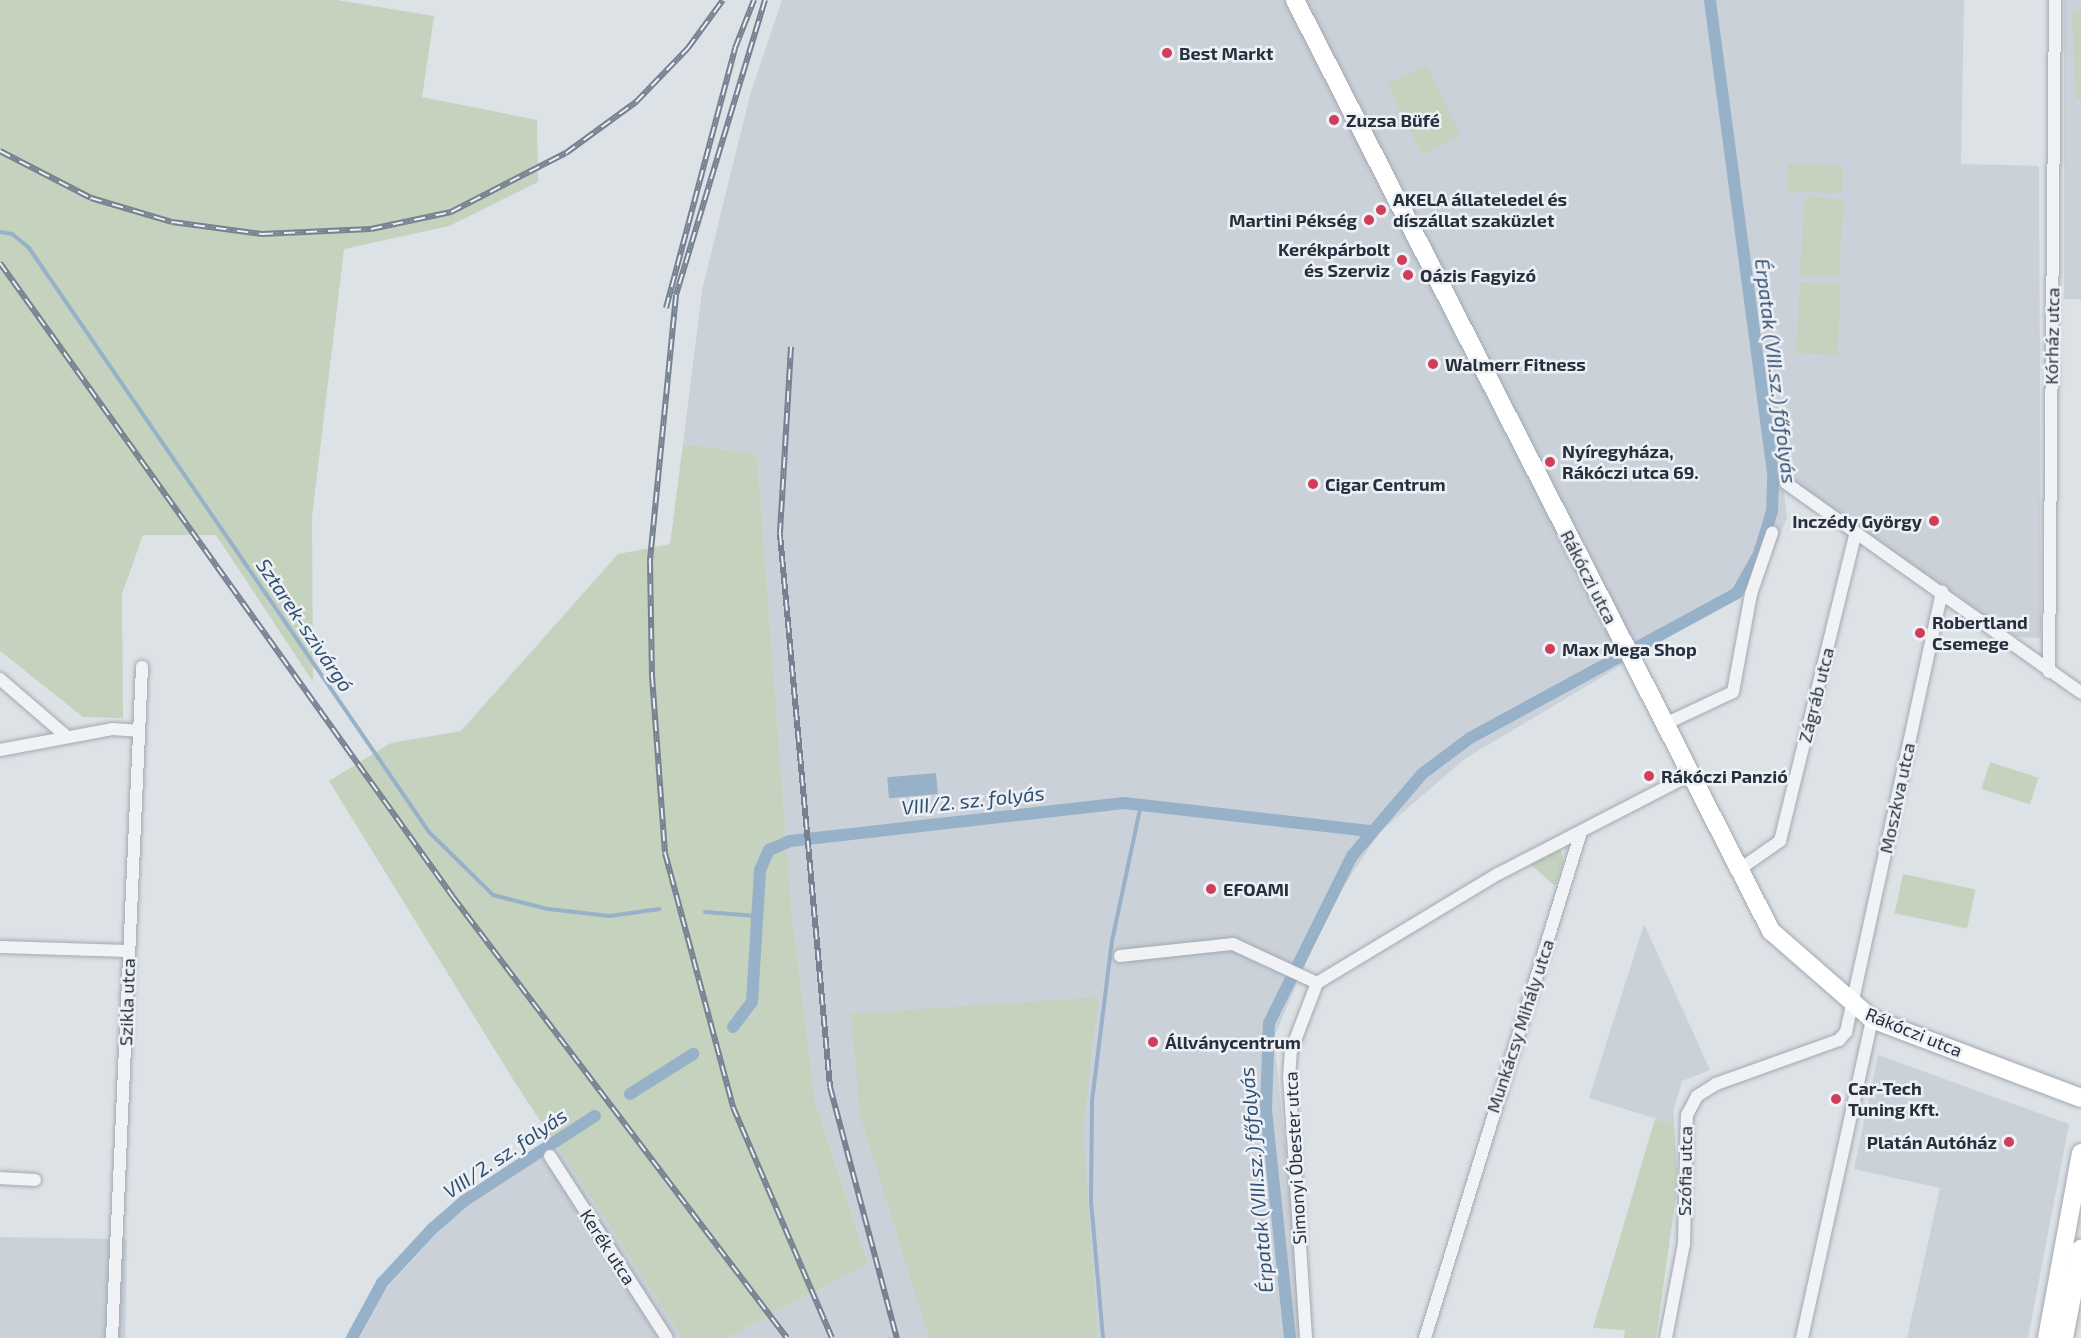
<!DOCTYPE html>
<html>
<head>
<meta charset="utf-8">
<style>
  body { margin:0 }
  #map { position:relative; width:2081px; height:1338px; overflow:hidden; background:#dde2e7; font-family:"Exo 2",sans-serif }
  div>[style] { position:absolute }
  .built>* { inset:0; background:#cbd1d9; transform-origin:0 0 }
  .green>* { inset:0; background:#c4d2be; transform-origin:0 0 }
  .water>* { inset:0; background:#97b1c9; transform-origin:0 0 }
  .stream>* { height:4px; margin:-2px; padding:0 2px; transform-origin:2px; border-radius:2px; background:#97b1c9 }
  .canal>* { height:12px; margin:-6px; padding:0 6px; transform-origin:6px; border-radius:6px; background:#97b1c9 }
  .roads { filter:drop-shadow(0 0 2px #a2a9b1) drop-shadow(0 0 2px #a2a9b1) }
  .street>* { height:12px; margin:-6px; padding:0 6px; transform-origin:6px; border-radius:6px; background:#f0f2f6 }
  .primary>* { height:18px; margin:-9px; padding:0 9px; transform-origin:9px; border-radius:9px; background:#fff }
  .rail>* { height:6px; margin-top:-3px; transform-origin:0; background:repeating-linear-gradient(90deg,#edf0f5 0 11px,#768191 0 22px); box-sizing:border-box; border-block:2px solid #768191 }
  .dots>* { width:16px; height:16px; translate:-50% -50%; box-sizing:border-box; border:3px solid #edf0f5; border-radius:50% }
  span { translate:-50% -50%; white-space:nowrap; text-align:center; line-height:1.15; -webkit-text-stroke:5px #edf0f5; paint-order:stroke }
  .poi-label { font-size:18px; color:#26303e; font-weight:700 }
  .left { translate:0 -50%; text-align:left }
  .right { translate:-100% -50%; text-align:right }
  .street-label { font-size:18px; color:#26303e }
  .water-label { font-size:20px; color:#305073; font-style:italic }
</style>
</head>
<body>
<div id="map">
  <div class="built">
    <i style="clip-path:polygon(782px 0,1964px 0,1961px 164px,2039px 166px,2041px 638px,2016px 637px,1782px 476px,1787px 518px,1758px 584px,1466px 758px,1380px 832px,1331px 905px,1274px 1037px,1305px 1338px,726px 1338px,868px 1264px,815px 1102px,792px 914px,757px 454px,683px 444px,702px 290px,750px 95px)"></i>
    <i style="left:2064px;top:0;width:17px;height:299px"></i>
    <i style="clip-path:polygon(1644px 924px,1710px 1070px,1682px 1081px,1670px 1123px,1589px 1098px)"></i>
    <i style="clip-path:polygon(1878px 1055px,2069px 1124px,2028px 1338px,1907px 1338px,1940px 1188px,1854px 1169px)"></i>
    <i style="clip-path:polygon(557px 1147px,683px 1338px,360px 1338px,384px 1291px,466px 1201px)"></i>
    <i style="left:0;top:1237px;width:127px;height:101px;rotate:1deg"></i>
  </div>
  <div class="green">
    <i style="clip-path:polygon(0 0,337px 0,434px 16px,422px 97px,537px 120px,538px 182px,449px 226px,344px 249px,312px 517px,313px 682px,216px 535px,143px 535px,122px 594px,123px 718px,83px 717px,0 651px)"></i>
    <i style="clip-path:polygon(2081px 10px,2081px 99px,2076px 99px,2072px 11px)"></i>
    <i style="left:1426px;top:65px;width:79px;height:43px;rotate:64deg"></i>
    <i style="left:1788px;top:164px;width:55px;height:27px;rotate:2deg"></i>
    <i style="left:1805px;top:197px;width:39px;height:78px;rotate:4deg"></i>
    <i style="left:1800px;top:282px;width:41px;height:71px;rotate:3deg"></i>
    <i style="clip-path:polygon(683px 444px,757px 454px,792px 914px,815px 1102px,868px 1264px,726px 1338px,683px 1338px,514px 1081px,329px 781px,391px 743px,461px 731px,618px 554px,670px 544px)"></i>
    <i style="left:1990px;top:762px;width:51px;height:28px;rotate:18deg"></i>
    <i style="clip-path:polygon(1560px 850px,1564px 860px,1555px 886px,1529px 863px)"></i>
    <i style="left:1903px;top:874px;width:74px;height:40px;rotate:12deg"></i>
    <i style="clip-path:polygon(1098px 997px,1083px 1129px,1098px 1338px,929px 1338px,860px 1114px,851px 1014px)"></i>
    <i style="clip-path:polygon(1673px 1110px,1678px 1182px,1656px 1338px,1624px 1338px,1625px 1330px,1593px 1328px,1655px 1119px,1670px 1123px)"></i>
  </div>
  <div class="water">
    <i style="left:936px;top:773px;width:21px;height:49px;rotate:85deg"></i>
  </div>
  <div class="stream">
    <i style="left:0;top:232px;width:12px;rotate:9deg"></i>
    <i style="left:12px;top:234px;width:22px;rotate:39deg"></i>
    <i style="left:29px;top:248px;width:708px;rotate:55.59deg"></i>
    <i style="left:429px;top:832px;width:90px;rotate:44.5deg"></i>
    <i style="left:493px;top:895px;width:57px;rotate:14.3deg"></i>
    <i style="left:548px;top:909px;width:62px;rotate:6.4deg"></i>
    <i style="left:610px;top:916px;width:50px;rotate:-8deg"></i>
    <i style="left:705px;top:912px;width:52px;rotate:4.4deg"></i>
    <i style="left:1103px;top:1338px;width:138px;rotate:-95deg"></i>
    <i style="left:1091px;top:1201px;width:100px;rotate:-89.4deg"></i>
    <i style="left:1092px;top:1101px;width:161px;rotate:-82.9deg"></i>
    <i style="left:1112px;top:941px;width:140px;rotate:-78deg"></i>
  </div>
  <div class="canal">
    <i style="left:733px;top:1027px;width:31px;rotate:-53deg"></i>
    <i style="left:752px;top:1002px;width:132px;rotate:-86.5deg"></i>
    <i style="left:760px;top:870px;width:22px;rotate:-66deg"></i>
    <i style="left:769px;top:850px;width:23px;rotate:-23deg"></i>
    <i style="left:790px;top:841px;width:336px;rotate:-6.5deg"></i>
    <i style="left:1124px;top:803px;width:247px;rotate:6.5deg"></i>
    <i style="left:630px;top:1094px;width:75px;rotate:-32.4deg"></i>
    <i style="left:352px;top:1338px;width:63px;rotate:-61.4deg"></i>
    <i style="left:382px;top:1283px;width:74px;rotate:-47.2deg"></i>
    <i style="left:432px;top:1229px;width:43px;rotate:-41.2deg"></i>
    <i style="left:464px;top:1201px;width:156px;rotate:-33deg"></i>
    <i style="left:1290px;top:1338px;width:231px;rotate:-96deg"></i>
    <i style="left:1266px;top:1108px;width:85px;rotate:-88deg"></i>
    <i style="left:1269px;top:1023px;width:186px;rotate:-63.6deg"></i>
    <i style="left:1352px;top:856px;width:108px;rotate:-49.5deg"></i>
    <i style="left:1422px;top:774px;width:60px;rotate:-36.9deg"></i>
    <i style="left:1470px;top:738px;width:304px;rotate:-28.5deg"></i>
    <i style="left:1737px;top:593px;width:45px;rotate:-60.6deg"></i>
    <i style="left:1759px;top:554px;width:45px;rotate:-73.2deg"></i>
    <i style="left:1772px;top:511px;width:38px;rotate:-88deg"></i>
    <i style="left:1773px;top:473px;width:477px;rotate:-97.6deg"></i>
  </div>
  <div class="roads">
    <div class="street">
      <i style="left:1786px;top:483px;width:362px;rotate:35.4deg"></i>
      <i style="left:2049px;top:672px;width:672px;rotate:-89.49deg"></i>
      <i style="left:0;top:679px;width:87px;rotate:40.8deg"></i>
      <i style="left:1665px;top:724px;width:75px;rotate:-25.2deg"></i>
      <i style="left:1733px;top:692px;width:100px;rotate:-79.6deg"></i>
      <i style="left:1751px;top:594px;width:65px;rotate:-71deg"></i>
      <i style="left:0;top:750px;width:114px;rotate:-10.6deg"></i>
      <i style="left:112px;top:729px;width:26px;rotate:4deg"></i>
      <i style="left:1737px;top:871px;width:52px;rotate:-34.9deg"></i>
      <i style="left:1780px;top:841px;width:318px;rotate:-76.2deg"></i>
      <i style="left:0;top:947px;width:129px;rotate:1.8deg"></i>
      <i style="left:1120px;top:956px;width:114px;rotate:-6.1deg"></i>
      <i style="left:1233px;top:944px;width:93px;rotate:24.9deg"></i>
      <i style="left:550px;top:1156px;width:216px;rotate:57.3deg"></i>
      <i style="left:0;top:1178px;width:35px;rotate:3deg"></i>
      <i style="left:112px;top:1338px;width:672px;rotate:-87.44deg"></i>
      <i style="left:1306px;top:1338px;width:261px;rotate:-93.7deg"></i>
      <i style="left:1289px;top:1078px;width:27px;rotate:-86deg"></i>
      <i style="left:1291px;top:1051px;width:73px;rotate:-69.1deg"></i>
      <i style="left:1317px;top:983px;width:211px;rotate:-31.1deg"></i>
      <i style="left:1498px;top:874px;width:216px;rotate:-27.3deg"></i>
      <i style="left:1425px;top:1338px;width:530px;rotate:-72.87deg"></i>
      <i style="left:1666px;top:1338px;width:96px;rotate:-79.2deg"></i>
      <i style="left:1684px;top:1244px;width:129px;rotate:-88.7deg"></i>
      <i style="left:1687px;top:1115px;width:21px;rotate:-62deg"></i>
      <i style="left:1697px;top:1096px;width:22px;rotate:-32deg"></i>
      <i style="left:1716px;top:1084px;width:131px;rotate:-19.7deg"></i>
      <i style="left:1839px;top:1040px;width:11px;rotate:-49deg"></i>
      <i style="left:1846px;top:1032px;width:451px;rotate:-77.7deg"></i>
      <i style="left:1802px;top:1338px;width:327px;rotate:-77.6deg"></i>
    </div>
    <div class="primary">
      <i style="left:1295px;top:0;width:1046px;rotate:62.92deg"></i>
      <i style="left:1771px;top:931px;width:134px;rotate:41.1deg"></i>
      <i style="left:1872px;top:1019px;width:223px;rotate:20.7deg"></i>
      <i style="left:2047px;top:1338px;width:188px;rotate:-79.6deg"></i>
      <i style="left:2064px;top:1338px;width:91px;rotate:-79.2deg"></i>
    </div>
  </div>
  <div class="rail">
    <i style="left:765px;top:0;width:308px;rotate:106.8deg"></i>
    <i style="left:676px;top:295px;width:268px;rotate:95.6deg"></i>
    <i style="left:650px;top:562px;width:114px;rotate:89deg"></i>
    <i style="left:652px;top:676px;width:177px;rotate:85.8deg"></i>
    <i style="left:665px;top:853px;width:263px;rotate:75deg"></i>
    <i style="left:733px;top:1107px;width:251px;rotate:66.8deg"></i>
    <i style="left:0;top:151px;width:102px;rotate:27.3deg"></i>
    <i style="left:91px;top:198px;width:84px;rotate:16.5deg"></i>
    <i style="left:172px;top:222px;width:91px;rotate:7.6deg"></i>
    <i style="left:262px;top:234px;width:109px;rotate:-2.6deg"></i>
    <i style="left:371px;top:229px;width:82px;rotate:-12deg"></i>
    <i style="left:451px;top:212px;width:129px;rotate:-27.2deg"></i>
    <i style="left:566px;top:153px;width:87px;rotate:-36.1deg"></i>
    <i style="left:636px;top:102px;width:75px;rotate:-46.1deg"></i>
    <i style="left:688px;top:48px;width:59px;rotate:-53.9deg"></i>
    <i style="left:0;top:263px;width:779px;rotate:54.45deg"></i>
    <i style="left:453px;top:897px;width:553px;rotate:52.86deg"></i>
    <i style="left:666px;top:308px;width:269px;rotate:-75.1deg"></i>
    <i style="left:735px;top:48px;width:52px;rotate:-68.4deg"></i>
    <i style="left:791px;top:347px;width:187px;rotate:93.4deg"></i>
    <i style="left:780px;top:534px;width:555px;rotate:84.83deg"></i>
    <i style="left:830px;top:1087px;width:260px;rotate:75.1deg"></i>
  </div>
  <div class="dots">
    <i style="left:1167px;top:53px;background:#d03e59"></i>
    <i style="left:1334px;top:120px;background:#d03e59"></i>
    <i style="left:1381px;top:210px;background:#d03e59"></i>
    <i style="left:1369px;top:220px;background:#d03e59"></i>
    <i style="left:1402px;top:260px;background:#d03e59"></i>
    <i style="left:1408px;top:275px;background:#d03e59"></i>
    <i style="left:1433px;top:364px;background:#d03e59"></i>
    <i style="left:1550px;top:462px;background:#d03e59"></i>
    <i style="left:1313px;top:484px;background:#d03e59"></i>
    <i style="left:1934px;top:521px;background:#d03e59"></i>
    <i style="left:1920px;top:633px;background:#d03e59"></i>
    <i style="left:1550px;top:649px;background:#d03e59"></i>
    <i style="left:1649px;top:776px;background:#d03e59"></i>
    <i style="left:1211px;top:889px;background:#d03e59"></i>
    <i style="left:1153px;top:1042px;background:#d03e59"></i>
    <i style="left:1836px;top:1099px;background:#d03e59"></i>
    <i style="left:2009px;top:1142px;background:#d03e59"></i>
  </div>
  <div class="poi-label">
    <span class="left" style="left:1179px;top:53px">Best Markt</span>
    <span class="left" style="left:1346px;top:120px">Zuzsa Büfé</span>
    <span class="left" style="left:1393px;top:210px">AKELA állateledel és<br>díszállat szaküzlet</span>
    <span class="right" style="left:1357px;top:220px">Martini Pékség</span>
    <span class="right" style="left:1390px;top:260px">Kerékpárbolt<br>és Szerviz</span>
    <span class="left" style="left:1420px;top:275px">Oázis Fagyizó</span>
    <span class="left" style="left:1445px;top:364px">Walmerr Fitness</span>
    <span class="left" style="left:1562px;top:462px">Nyíregyháza,<br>Rákóczi utca 69.</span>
    <span class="left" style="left:1325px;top:484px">Cigar Centrum</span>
    <span class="right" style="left:1922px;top:521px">Inczédy György</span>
    <span class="left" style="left:1932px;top:633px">Robertland<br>Csemege</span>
    <span class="left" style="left:1562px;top:649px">Max Mega Shop</span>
    <span class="left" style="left:1661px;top:776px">Rákóczi Panzió</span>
    <span class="left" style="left:1223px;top:889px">EFOAMI</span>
    <span class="left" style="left:1165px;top:1042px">Állványcentrum</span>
    <span class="left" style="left:1848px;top:1099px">Car-Tech<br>Tuning Kft.</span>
    <span class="right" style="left:1997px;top:1142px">Platán Autóház</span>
  </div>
  <div class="street-label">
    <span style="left:2052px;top:336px;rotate:-89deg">Kórház utca</span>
    <span style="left:1589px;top:577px;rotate:63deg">Rákóczi utca</span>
    <span style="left:1816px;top:695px;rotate:-76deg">Zágráb utca</span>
    <span style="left:1897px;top:798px;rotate:-78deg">Moszkva utca</span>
    <span style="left:127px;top:1002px;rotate:-88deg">Szikla utca</span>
    <span style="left:1520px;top:1026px;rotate:-72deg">Munkácsy Mihály utca</span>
    <span style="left:1914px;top:1032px;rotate:22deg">Rákóczi utca</span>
    <span style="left:1295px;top:1158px;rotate:-93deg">Simonyi Óbester utca</span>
    <span style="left:1685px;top:1171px;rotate:-89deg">Szófia utca</span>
    <span style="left:608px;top:1247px;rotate:57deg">Kerék utca</span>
  </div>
  <div class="water-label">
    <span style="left:1776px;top:371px;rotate:83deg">Érpatak (VIII.sz.) főfolyás</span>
    <span style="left:305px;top:625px;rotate:56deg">Sztarek-szivárgó</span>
    <span style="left:973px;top:800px;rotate:-6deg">VIII/2. sz. folyás</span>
    <span style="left:505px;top:1153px;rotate:-34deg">VIII/2. sz. folyás</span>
    <span style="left:1256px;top:1180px;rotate:-95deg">Érpatak (VIII.sz.) főfolyás</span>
  </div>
</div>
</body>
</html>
